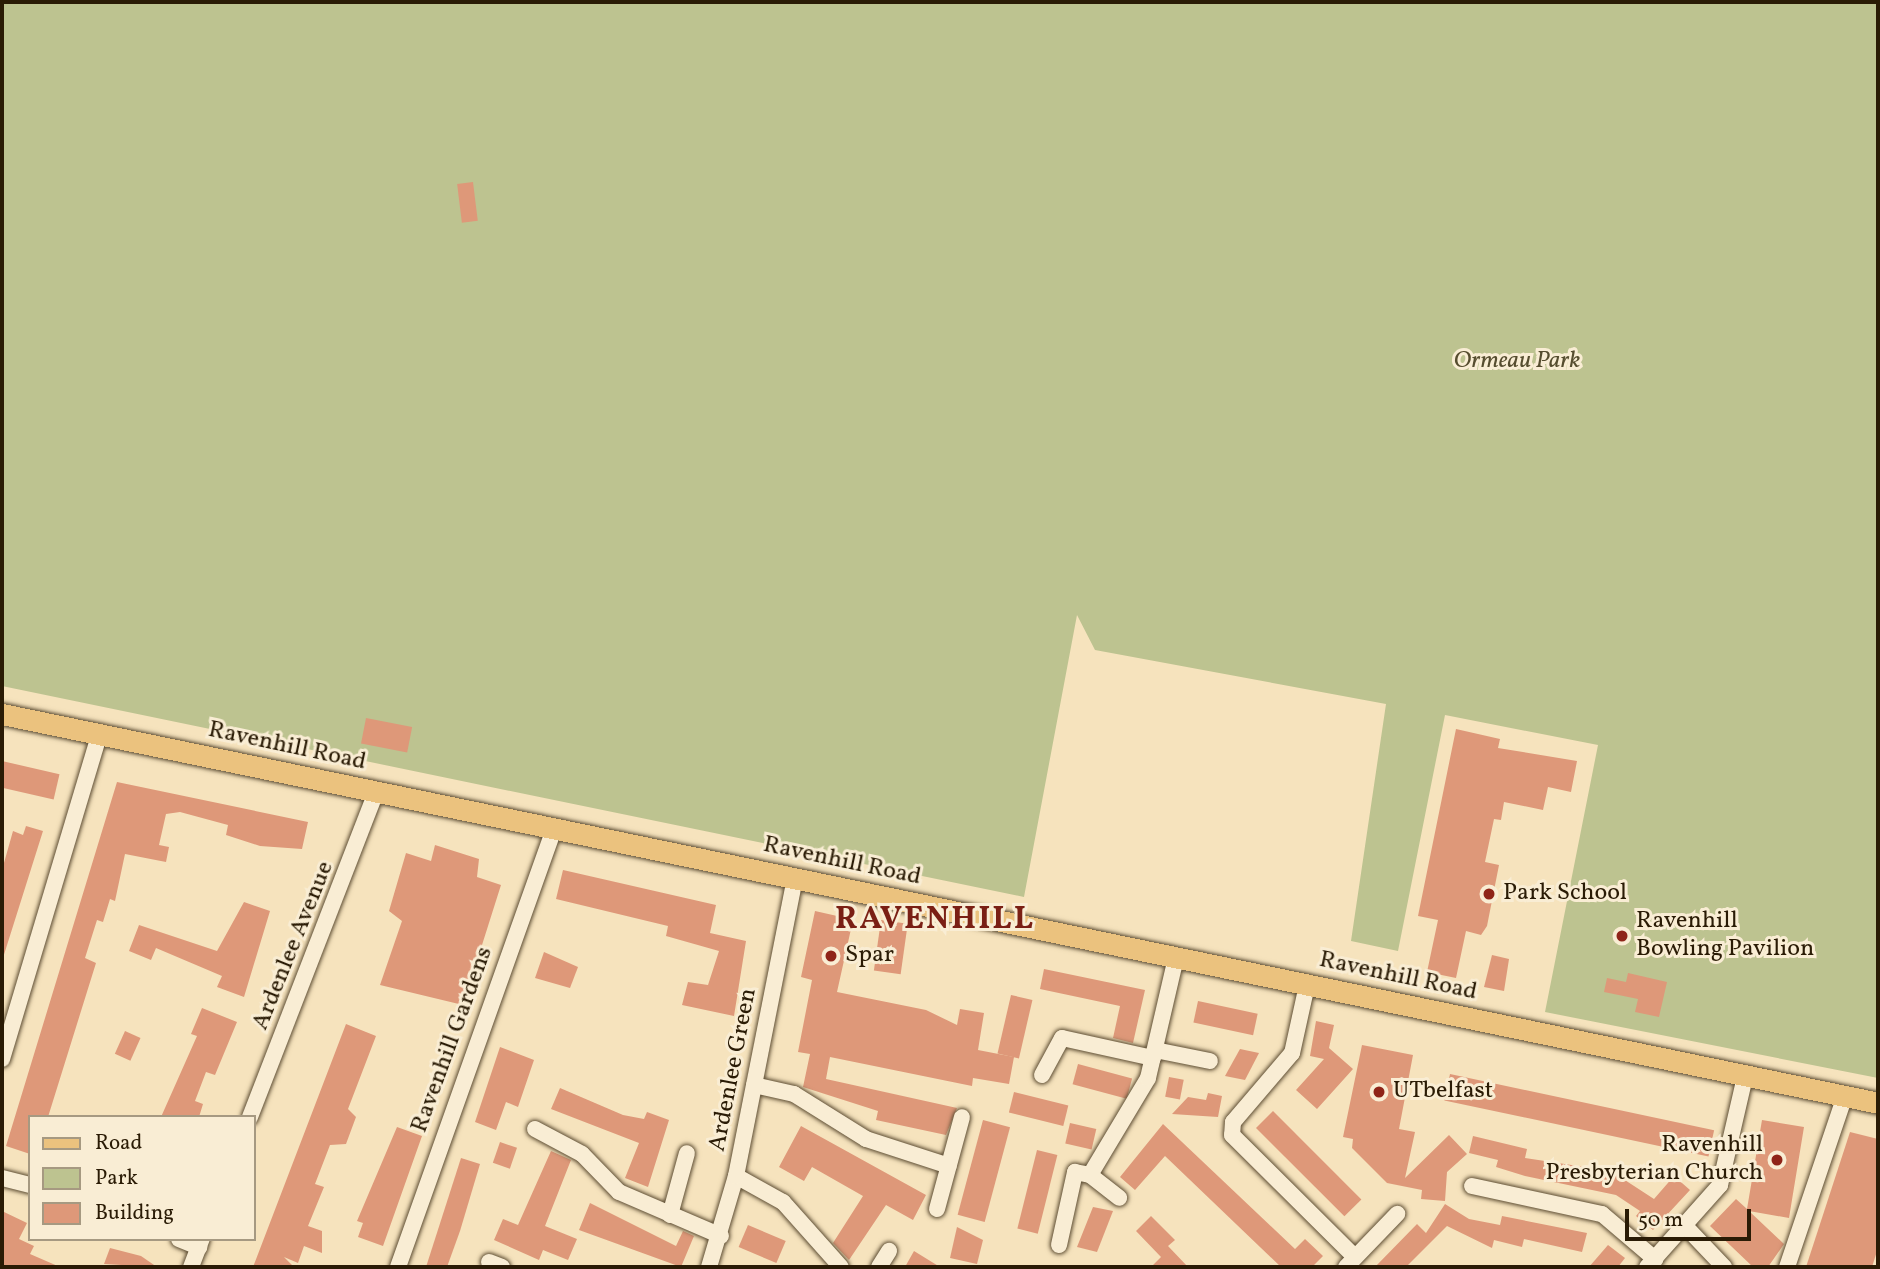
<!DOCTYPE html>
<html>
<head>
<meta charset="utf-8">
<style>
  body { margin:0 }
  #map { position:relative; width:1880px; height:1269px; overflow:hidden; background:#f6e3bd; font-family:Vollkorn,serif }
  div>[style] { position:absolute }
  .green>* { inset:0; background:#bdc390 }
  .building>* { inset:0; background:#de9879; transform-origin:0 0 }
  .roads { filter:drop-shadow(0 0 2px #5d4d33) drop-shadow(0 0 2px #5d4d33) }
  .minor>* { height:16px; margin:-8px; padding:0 8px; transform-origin:8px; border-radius:8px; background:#f9edd4 }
  .major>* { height:21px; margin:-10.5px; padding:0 10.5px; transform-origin:10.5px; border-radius:10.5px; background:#ebc27e }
  .dots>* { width:19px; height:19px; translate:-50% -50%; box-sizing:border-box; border:4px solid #f9edd4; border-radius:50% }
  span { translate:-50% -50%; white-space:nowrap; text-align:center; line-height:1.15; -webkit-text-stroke:6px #f9edd4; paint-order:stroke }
  .park-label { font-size:24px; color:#564d2f; font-style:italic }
  .street-label { font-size:24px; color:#2a1b05 }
  .poi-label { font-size:24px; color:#2a1b05 }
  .left { translate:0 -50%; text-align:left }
  .right { translate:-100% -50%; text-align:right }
  .district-label { font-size:32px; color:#7a1f14; font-weight:700; letter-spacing:2px }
  .frame { position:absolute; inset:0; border:4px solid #2a1b05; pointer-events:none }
  .legend { position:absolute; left:28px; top:1115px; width:228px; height:126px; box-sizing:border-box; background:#f9edd4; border:2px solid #a69981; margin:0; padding:9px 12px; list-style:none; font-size:21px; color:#2a1b05 }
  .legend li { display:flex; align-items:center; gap:14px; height:35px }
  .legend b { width:35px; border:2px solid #a69981 }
  .scale { position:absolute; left:1625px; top:1209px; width:126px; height:32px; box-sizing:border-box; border:4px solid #2a1b05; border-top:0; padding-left:9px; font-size:21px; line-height:24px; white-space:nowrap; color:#2a1b05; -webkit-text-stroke:5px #f9edd4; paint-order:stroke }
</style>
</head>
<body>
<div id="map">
  <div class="green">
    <i style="clip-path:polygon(2px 2px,1878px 2px,1878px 1078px,1545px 1012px,1598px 745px,1445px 715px,1398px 951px,1351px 941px,1386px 704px,1095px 650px,1077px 615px,1024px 897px,2px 686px)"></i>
  </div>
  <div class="building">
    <i style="left:473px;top:182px;width:39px;height:16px;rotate:83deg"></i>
    <i style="left:366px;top:718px;width:47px;height:26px;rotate:11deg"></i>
    <i style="clip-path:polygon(1456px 729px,1500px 739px,1498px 748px,1577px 761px,1571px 792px,1548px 787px,1543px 810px,1504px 802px,1501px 820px,1494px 819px,1485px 862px,1499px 865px,1487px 926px,1481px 935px,1466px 931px,1456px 978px,1427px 972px,1438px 920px,1418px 916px)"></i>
    <i style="left:2px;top:761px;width:59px;height:26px;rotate:13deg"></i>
    <i style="clip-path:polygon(117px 782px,308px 822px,302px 849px,260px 846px,226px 835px,228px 825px,180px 812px,166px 814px,159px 845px,169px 847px,166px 862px,125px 854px,115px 901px,110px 899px,103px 922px,97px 920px,85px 958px,96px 963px,48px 1117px,30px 1117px,30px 1154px,6px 1146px)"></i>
    <i style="clip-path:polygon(26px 826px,43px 831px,2px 961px,2px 870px,13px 831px,23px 835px)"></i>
    <i style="clip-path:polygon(435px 845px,479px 859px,477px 877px,501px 885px,463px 1005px,380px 985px,402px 921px,389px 911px,406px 853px,431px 861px)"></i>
    <i style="clip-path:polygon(563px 870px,716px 905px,710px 933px,746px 941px,734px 1016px,682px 1005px,688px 982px,708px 985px,719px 951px,666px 936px,668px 926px,556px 899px)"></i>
    <i style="clip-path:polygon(244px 902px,270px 911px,244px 997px,217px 987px,222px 976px,156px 948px,151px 960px,129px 951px,139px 925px,217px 951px)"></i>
    <i style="clip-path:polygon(815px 911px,846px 918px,851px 929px,837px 992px,926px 1010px,957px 1025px,960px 1009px,984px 1013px,978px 1050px,1014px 1057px,1009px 1084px,973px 1078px,972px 1086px,830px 1057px,826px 1079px,957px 1108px,946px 1135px,876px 1120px,878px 1111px,803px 1087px,810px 1054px,798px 1052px,812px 980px,801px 977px)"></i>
    <i style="left:881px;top:920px;width:27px;height:51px;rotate:8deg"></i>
    <i style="clip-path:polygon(544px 952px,578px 967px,570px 988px,535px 978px)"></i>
    <i style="clip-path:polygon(1492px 955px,1509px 959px,1504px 991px,1484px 987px)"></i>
    <i style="clip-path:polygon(1044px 969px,1145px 990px,1133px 1043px,1113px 1038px,1120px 1006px,1040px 989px)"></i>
    <i style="clip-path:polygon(1628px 973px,1667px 982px,1659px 1017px,1635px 1012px,1638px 999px,1604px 992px,1607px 978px,1626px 982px)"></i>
    <i style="left:1011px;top:995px;width:22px;height:60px;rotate:13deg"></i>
    <i style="left:1198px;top:1001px;width:61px;height:22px;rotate:12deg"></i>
    <i style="clip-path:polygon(202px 1008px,237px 1022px,215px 1075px,206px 1072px,195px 1101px,203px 1104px,199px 1117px,161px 1117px,197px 1036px,191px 1034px)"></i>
    <i style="clip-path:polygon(1316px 1021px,1334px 1025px,1329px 1048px,1353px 1069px,1317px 1109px,1296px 1090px,1324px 1059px,1310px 1056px)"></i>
    <i style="clip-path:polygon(346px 1024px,376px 1036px,348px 1109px,356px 1117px,346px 1144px,330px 1145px,315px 1184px,324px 1187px,308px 1226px,322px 1231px,322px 1253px,304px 1246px,298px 1263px,284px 1257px,294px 1267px,253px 1267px)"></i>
    <i style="left:125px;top:1031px;width:17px;height:25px;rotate:24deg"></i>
    <i style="clip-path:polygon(1362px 1045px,1413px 1055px,1399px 1129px,1415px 1132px,1405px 1178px,1449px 1135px,1467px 1154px,1447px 1172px,1445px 1201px,1421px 1199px,1422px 1190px,1387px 1183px,1352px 1148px,1353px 1139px,1343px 1137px)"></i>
    <i style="clip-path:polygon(500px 1047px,534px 1060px,518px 1107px,506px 1102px,496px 1130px,475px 1122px)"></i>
    <i style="clip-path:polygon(1240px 1049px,1259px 1053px,1245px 1080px,1225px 1076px)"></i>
    <i style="left:1078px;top:1064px;width:56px;height:21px;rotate:15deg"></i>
    <i style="left:1450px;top:1074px;width:270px;height:27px;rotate:12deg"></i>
    <i style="left:1169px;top:1077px;width:15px;height:20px;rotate:11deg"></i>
    <i style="clip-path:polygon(560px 1088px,623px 1115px,644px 1119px,647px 1112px,669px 1120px,648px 1187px,625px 1178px,639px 1143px,551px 1109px)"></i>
    <i style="left:1014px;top:1092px;width:56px;height:21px;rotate:14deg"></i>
    <i style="clip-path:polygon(1208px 1093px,1222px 1096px,1218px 1117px,1172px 1114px,1188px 1097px,1206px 1100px)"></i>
    <i style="left:1273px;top:1111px;width:125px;height:24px;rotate:45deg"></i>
    <i style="left:983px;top:1120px;width:28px;height:98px;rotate:15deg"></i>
    <i style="clip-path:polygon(1762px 1120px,1804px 1127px,1789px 1218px,1749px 1211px,1784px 1244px,1768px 1267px,1753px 1267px,1710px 1226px,1736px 1199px,1747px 1209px)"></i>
    <i style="left:1070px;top:1123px;width:27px;height:21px;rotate:13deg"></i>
    <i style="clip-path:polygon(1163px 1124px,1295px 1249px,1305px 1239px,1323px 1256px,1312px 1267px,1281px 1267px,1165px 1156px,1135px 1190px,1120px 1177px)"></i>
    <i style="clip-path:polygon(801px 1126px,926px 1195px,913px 1220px,886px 1205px,849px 1260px,833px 1243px,863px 1196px,812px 1167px,804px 1181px,779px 1167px)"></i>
    <i style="clip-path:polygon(397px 1127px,422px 1136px,383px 1246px,358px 1237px,363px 1223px,357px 1221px)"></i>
    <i style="clip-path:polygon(1850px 1132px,1878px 1139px,1878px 1248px,1872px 1267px,1806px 1267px)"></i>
    <i style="clip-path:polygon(1473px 1136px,1527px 1149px,1525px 1158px,1611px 1171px,1654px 1199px,1674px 1176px,1690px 1190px,1653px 1230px,1636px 1216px,1640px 1211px,1616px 1195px,1525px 1176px,1496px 1167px,1498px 1160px,1469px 1153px)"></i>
    <i style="left:500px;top:1142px;width:18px;height:22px;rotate:19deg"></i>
    <i style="left:1037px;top:1150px;width:21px;height:81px;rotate:14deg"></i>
    <i style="clip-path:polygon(551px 1151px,571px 1160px,545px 1226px,577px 1239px,568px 1260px,543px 1250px,539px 1260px,494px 1240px,503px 1219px,518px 1225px)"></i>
    <i style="clip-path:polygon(461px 1158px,480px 1164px,460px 1231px,447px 1267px,426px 1267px)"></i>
    <i style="clip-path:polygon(590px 1203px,676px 1246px,683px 1231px,694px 1236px,681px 1267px,579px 1230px)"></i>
    <i style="clip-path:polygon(1445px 1204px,1469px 1219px,1500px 1225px,1502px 1216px,1587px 1233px,1582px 1252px,1524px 1239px,1522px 1247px,1494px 1240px,1492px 1248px,1447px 1226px,1406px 1267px,1375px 1267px,1417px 1224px,1426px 1233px)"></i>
    <i style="clip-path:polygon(1093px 1207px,1113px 1211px,1097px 1252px,1077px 1247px)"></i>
    <i style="clip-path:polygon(2px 1211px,27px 1223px,19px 1239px,34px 1246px,30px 1254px,60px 1267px,2px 1267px)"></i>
    <i style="clip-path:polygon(1151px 1216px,1175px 1240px,1168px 1246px,1188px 1267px,1151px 1267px,1161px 1257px,1136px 1231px)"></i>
    <i style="left:748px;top:1225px;width:41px;height:24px;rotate:23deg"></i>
    <i style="clip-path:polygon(957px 1227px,983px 1240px,977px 1264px,950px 1258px)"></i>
    <i style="clip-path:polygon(1608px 1245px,1625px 1258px,1618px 1267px,1589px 1267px)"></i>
    <i style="clip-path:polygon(110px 1248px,141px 1256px,157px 1267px,104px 1264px)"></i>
    <i style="clip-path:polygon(914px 1251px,940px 1267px,905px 1267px)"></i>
  </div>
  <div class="roads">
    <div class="minor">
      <i style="left:1307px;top:985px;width:70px;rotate:102.4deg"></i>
      <i style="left:1292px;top:1053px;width:91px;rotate:130.5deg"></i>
      <i style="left:1233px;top:1122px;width:13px;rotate:94deg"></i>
      <i style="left:1232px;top:1135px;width:173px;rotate:44.8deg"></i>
      <i style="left:1155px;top:1050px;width:56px;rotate:11.3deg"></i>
      <i style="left:2px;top:1059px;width:338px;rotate:-73.3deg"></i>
      <i style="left:1042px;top:1075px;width:42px;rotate:-61.6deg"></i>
      <i style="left:1062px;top:1038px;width:93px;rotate:12.4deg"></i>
      <i style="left:754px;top:1085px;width:41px;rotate:12.7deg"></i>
      <i style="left:794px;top:1094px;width:85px;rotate:32deg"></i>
      <i style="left:866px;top:1139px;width:87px;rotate:18deg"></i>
      <i style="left:250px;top:1117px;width:349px;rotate:-68.8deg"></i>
      <i style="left:535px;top:1129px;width:53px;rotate:28deg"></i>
      <i style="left:582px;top:1154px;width:53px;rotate:45.8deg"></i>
      <i style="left:619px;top:1192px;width:111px;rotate:23.3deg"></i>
      <i style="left:1090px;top:1175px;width:37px;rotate:38deg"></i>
      <i style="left:736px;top:1176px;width:54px;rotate:29deg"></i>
      <i style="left:783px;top:1202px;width:87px;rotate:48.3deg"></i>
      <i style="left:2px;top:1178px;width:29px;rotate:14deg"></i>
      <i style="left:1472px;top:1186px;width:133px;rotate:12.2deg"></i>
      <i style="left:1602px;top:1214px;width:70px;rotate:40.3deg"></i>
      <i style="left:937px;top:1209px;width:95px;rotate:-74.8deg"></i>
      <i style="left:670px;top:1215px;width:64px;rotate:-74.7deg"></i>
      <i style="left:1685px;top:1226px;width:57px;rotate:46.4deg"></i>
      <i style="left:179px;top:1239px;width:22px;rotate:22deg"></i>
      <i style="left:1059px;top:1245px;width:75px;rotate:-77.6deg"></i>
      <i style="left:1075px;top:1172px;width:15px;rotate:11deg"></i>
      <i style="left:1090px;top:1175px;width:113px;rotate:-59.1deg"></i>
      <i style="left:1148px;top:1078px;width:123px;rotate:-76.9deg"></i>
      <i style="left:489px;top:1262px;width:14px;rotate:21deg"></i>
      <i style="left:191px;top:1267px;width:30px;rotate:-69deg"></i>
      <i style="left:398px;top:1267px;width:465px;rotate:-70.4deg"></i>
      <i style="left:709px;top:1267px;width:95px;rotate:-73.5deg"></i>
      <i style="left:736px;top:1176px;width:303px;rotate:-78.8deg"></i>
      <i style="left:879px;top:1267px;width:19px;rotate:-58deg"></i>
      <i style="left:1346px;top:1267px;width:74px;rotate:-46.1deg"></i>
      <i style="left:1647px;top:1267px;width:110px;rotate:-48.3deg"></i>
      <i style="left:1720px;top:1185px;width:111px;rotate:-77deg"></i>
      <i style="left:1787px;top:1267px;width:181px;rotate:-71.3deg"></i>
    </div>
    <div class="major">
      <i style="left:2px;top:714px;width:1916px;rotate:11.71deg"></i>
    </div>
  </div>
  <div class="dots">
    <i style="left:1489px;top:894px;background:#8f2418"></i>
    <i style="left:1622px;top:936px;background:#8f2418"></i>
    <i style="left:831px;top:956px;background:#8f2418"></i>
    <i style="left:1379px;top:1092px;background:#8f2418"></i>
    <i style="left:1777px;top:1160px;background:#8f2418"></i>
  </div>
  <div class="park-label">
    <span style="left:1517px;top:362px">Ormeau Park</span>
  </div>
  <div class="street-label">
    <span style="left:287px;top:747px;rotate:12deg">Ravenhill Road</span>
    <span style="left:842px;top:862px;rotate:12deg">Ravenhill Road</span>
    <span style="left:294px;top:946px;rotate:-68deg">Ardenlee Avenue</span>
    <span style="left:1398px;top:977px;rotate:12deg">Ravenhill Road</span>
    <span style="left:453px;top:1040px;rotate:-70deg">Ravenhill Gardens</span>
    <span style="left:734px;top:1070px;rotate:-79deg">Ardenlee Green</span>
  </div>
  <div class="poi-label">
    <span class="left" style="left:1503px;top:894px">Park School</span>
    <span class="left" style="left:1636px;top:936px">Ravenhill<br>Bowling Pavilion</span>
    <span class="left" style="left:845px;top:956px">Spar</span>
    <span class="left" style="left:1393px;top:1092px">UTbelfast</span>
    <span class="right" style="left:1763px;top:1160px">Ravenhill<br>Presbyterian Church</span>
  </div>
  <div class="district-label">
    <span style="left:935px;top:920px">RAVENHILL</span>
  </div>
  <div class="frame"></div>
  <ul class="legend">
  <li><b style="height:9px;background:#ebc27e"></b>Road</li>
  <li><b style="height:19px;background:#bdc390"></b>Park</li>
  <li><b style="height:19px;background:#de9879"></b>Building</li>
  </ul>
  <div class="scale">50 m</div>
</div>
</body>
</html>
